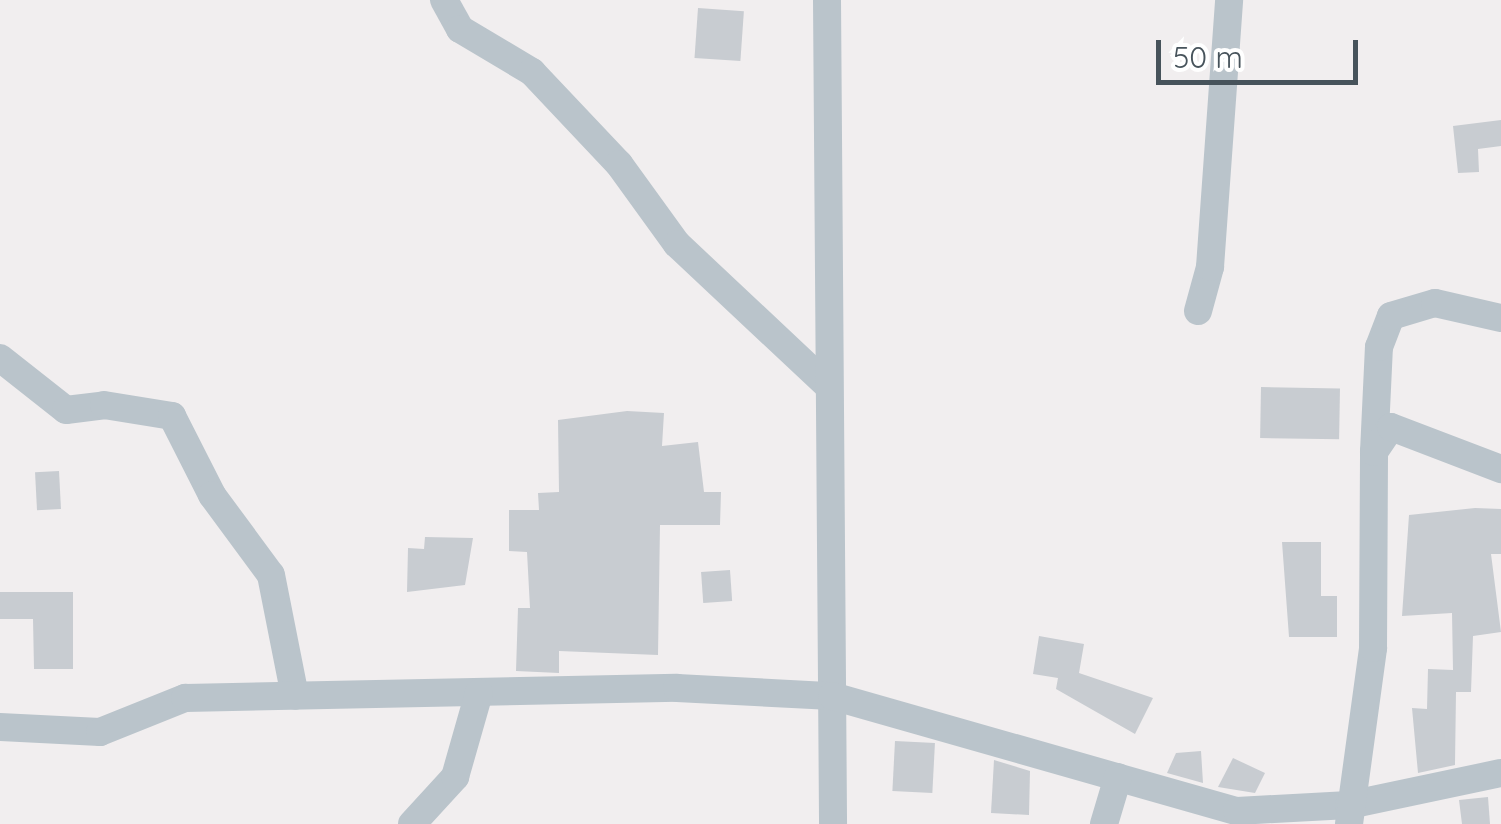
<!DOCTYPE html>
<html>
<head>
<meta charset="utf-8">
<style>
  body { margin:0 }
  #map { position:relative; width:1501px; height:824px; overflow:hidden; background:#f1eeef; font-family:Quicksand,sans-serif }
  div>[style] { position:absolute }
  .building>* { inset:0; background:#c8ccd1; transform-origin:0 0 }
  .minor>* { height:28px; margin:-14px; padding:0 14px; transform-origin:14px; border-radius:14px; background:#bac4cb }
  span { translate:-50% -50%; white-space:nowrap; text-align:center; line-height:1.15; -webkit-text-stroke:10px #fff; paint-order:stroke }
  .scale { position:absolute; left:1156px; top:40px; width:202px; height:45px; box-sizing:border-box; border:5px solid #47535b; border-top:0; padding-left:12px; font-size:30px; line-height:35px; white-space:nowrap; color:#47535b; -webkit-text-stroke:8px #fff; paint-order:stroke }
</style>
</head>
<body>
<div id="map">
  <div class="building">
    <i style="left:698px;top:8px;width:46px;height:50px;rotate:4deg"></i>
    <i style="clip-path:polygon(1501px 120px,1501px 146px,1478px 149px,1479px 172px,1458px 173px,1453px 126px)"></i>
    <i style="left:1261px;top:387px;width:79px;height:51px;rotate:1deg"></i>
    <i style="clip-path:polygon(627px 411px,664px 413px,662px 446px,698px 442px,704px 492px,721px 492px,720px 525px,660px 525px,658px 655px,559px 651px,559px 673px,516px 671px,518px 608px,530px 608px,527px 552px,509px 551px,509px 510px,539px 510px,538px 493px,559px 492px,558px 420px)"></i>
    <i style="left:59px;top:471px;width:38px;height:24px;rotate:87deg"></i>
    <i style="clip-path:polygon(1475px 508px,1501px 509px,1501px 554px,1491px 554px,1501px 632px,1473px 636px,1471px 692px,1456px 692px,1455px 765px,1418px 773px,1412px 708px,1427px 709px,1428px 669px,1453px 670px,1452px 613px,1402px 616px,1409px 515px)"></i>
    <i style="clip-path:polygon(425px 537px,473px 538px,465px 585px,407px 592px,408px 548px,424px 549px)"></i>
    <i style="clip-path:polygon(1282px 542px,1321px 542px,1321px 596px,1337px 596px,1337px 637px,1289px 637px)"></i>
    <i style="left:730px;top:570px;width:31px;height:29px;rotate:86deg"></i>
    <i style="clip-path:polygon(0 592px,73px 592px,73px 669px,34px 669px,33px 619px,0 619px)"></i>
    <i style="clip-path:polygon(1039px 636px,1084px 644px,1079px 673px,1153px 698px,1135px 734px,1056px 689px,1058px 678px,1033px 674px)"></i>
    <i style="left:895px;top:741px;width:40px;height:50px;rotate:3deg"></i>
    <i style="clip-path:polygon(1201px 751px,1203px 783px,1167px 773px,1176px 753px)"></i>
    <i style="clip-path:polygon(1233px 758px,1265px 773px,1255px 793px,1218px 787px)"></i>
    <i style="clip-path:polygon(994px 760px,1030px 771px,1029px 815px,991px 813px)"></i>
    <i style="clip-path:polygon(1488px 797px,1490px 824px,1462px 824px,1459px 800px)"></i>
  </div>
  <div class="minor">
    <i style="left:444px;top:0;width:33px;rotate:61deg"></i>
    <i style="left:460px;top:29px;width:84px;rotate:30.8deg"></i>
    <i style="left:532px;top:72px;width:127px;rotate:46.6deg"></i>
    <i style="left:619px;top:164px;width:99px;rotate:54.1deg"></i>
    <i style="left:677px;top:244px;width:204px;rotate:43.2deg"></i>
    <i style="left:827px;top:0;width:824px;rotate:89.58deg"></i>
    <i style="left:1198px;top:311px;width:46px;rotate:-74.7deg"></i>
    <i style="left:1210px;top:267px;width:268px;rotate:-85.9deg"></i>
    <i style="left:0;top:358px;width:84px;rotate:38.2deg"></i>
    <i style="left:66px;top:410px;width:38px;rotate:-7deg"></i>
    <i style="left:104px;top:405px;width:69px;rotate:9.2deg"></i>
    <i style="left:172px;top:416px;width:89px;rotate:63.1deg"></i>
    <i style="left:212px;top:495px;width:99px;rotate:53.6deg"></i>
    <i style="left:271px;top:575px;width:123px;rotate:78.8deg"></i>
    <i style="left:1374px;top:452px;width:105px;rotate:-87.3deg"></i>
    <i style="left:1379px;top:347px;width:33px;rotate:-69deg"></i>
    <i style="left:1391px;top:316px;width:46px;rotate:-16.5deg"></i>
    <i style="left:1435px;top:303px;width:68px;rotate:12.8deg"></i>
    <i style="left:0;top:727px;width:100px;rotate:2.9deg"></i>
    <i style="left:100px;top:732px;width:92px;rotate:-21.8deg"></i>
    <i style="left:185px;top:698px;width:492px;rotate:-1.2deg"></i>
    <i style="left:677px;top:688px;width:155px;rotate:3deg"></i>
    <i style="left:832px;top:696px;width:421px;rotate:15.9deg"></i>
    <i style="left:1237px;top:811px;width:112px;rotate:-3.1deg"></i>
    <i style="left:1349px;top:805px;width:155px;rotate:-11.9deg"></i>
    <i style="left:412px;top:824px;width:64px;rotate:-47.5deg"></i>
    <i style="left:455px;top:777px;width:87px;rotate:-74.1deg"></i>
    <i style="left:1104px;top:824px;width:49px;rotate:-73.4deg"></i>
    <i style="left:1349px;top:824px;width:178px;rotate:-82.2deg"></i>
    <i style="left:1373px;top:648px;width:196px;rotate:-89.7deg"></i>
    <i style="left:1374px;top:452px;width:30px;rotate:-56deg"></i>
    <i style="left:1391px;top:427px;width:118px;rotate:20.9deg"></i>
  </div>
  <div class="scale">50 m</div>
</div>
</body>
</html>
